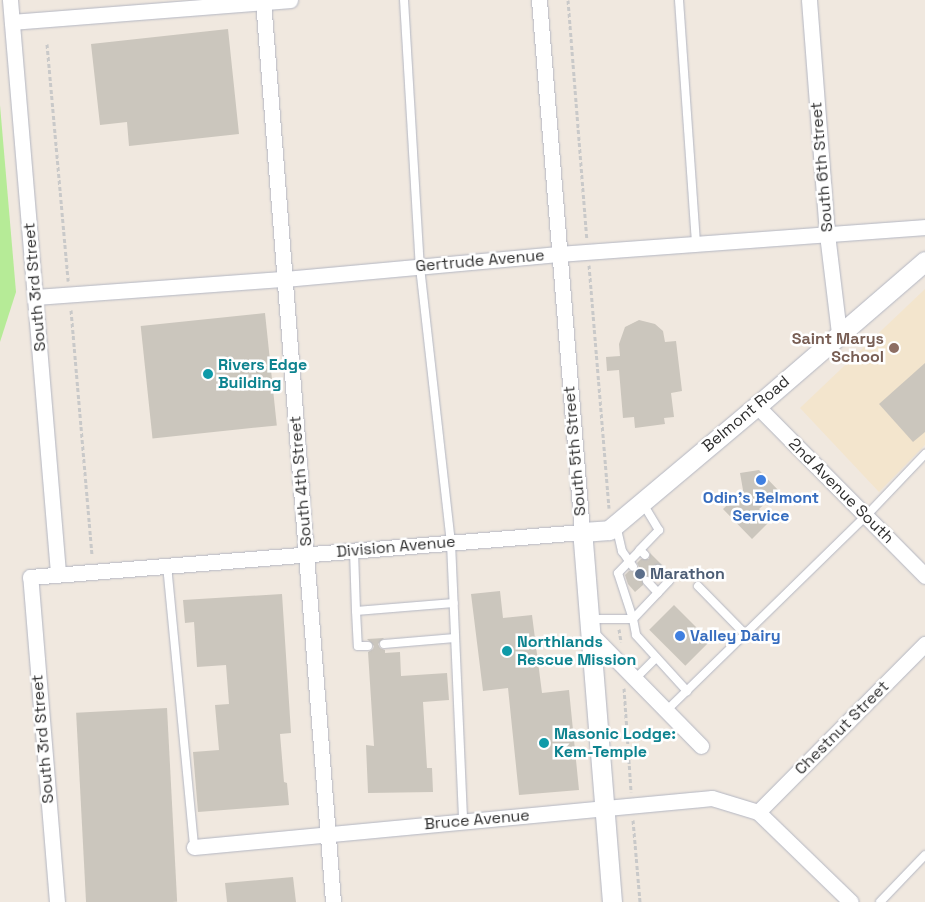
<!DOCTYPE html>
<html>
<head>
<meta charset="utf-8">
<style>
  body { margin:0 }
  #map { position:relative; width:925px; height:902px; overflow:hidden; background:#f0e8df; font-family:"Space Grotesk",sans-serif }
  div>[style] { position:absolute }
  .education>* { inset:0; background:#f3e5cd }
  .green>* { inset:0; background:#b6eb97 }
  .building>* { inset:0; background:#cbc6bd; transform-origin:0 0 }
  .path>* { height:3px; margin-top:-1.5px; transform-origin:0; background:repeating-linear-gradient(90deg,#c9c9c9 0 4px,transparent 0 6.5px) }
  .roads { filter:drop-shadow(0 0 1px #b3b6c2) drop-shadow(0 0 1px #b3b6c2) }
  .service>* { height:8px; margin:-4px; padding:0 4px; transform-origin:4px; border-radius:4px; background:#fff }
  .minor>* { height:15px; margin:-7.5px; padding:0 7.5px; transform-origin:7.5px; border-radius:7.5px; background:#fff }
  .tertiary>* { height:19px; margin:-9.5px; padding:0 9.5px; transform-origin:9.5px; border-radius:9.5px; background:#fff }
  .dots>* { width:14px; height:14px; translate:-50% -50%; box-sizing:border-box; border:2px solid #fff; border-radius:50% }
  span { translate:-50% -50%; white-space:nowrap; text-align:center; line-height:1.15; -webkit-text-stroke:5px #fff; paint-order:stroke }
  .street-label { font-size:16px; color:#2e2e2e }
  .education-label { font-size:16px; color:#785e54; font-weight:700 }
  .right { translate:-100% -50%; text-align:right }
  .culture-label { font-size:16px; color:#0d838f; font-weight:700 }
  .left { translate:0 -50%; text-align:left }
  .shop-label { font-size:16px; color:#366cbe; font-weight:700 }
  .service-label { font-size:16px; color:#4e5e75; font-weight:700 }
</style>
</head>
<body>
<div id="map">
  <div class="education">
    <i style="clip-path:polygon(925px 289px,925px 445px,879px 492px,800px 408px)"></i>
  </div>
  <div class="green">
    <i style="clip-path:polygon(0 105px,16px 292px,0 342px)"></i>
  </div>
  <div class="building">
    <i style="clip-path:polygon(228px 29px,239px 134px,129px 146px,127px 122px,100px 125px,91px 44px)"></i>
    <i style="left:265px;top:313px;width:113px;height:125px;rotate:84deg"></i>
    <i style="clip-path:polygon(639px 320px,655px 324px,663px 331px,665px 342px,676px 341px,682px 391px,671px 393px,674px 417px,664px 418px,665px 424px,635px 428px,634px 417px,623px 418px,619px 370px,607px 371px,606px 357px,620px 356px,619px 344px,625px 327px)"></i>
    <i style="clip-path:polygon(925px 363px,925px 432px,913px 442px,879px 404px)"></i>
    <i style="clip-path:polygon(759px 470px,779px 491px,759px 509px,770px 521px,752px 539px,723px 509px,743px 490px,740px 473px)"></i>
    <i style="clip-path:polygon(650px 553px,662px 565px,654px 565px,654px 573px,651px 577px,643px 577px,643px 585px,635px 592px,628px 584px,625px 575px,629px 571px,637px 571px,639px 567px,637px 563px,641px 559px,649px 559px)"></i>
    <i style="clip-path:polygon(500px 591px,503px 618px,532px 615px,542px 693px,569px 690px,579px 790px,519px 795px,508px 688px,483px 691px,471px 594px)"></i>
    <i style="clip-path:polygon(282px 594px,291px 733px,280px 734px,284px 782px,287px 783px,289px 805px,198px 812px,193px 752px,219px 750px,215px 705px,229px 704px,226px 665px,197px 667px,194px 622px,185px 623px,183px 600px)"></i>
    <i style="left:674px;top:605px;width:51px;height:35px;rotate:45deg"></i>
    <i style="clip-path:polygon(384px 638px,378px 644px,380px 648px,385px 650px,385px 653px,400px 652px,401px 676px,447px 673px,449px 700px,423px 702px,427px 768px,432px 768px,433px 792px,368px 793px,366px 745px,374px 746px,368px 652px,373px 649px,374px 646px,367px 639px)"></i>
    <i style="left:167px;top:708px;width:194px;height:91px;rotate:87deg"></i>
    <i style="clip-path:polygon(293px 877px,296px 902px,227px 902px,225px 883px)"></i>
  </div>
  <div class="path">
    <i style="left:568px;top:0;width:240px;rotate:85.5deg"></i>
    <i style="left:47px;top:44px;width:238px;rotate:84.9deg"></i>
    <i style="left:589px;top:265px;width:244px;rotate:85.3deg"></i>
    <i style="left:71px;top:310px;width:246px;rotate:85.1deg"></i>
    <i style="left:619px;top:629px;width:13px;rotate:81deg"></i>
    <i style="left:624px;top:688px;width:104px;rotate:86.1deg"></i>
    <i style="left:633px;top:820px;width:82px;rotate:85.1deg"></i>
  </div>
  <div class="roads">
    <div class="service">
      <i style="left:404px;top:0;width:267px;rotate:86.6deg"></i>
      <i style="left:420px;top:267px;width:278px;rotate:83.6deg"></i>
      <i style="left:451px;top:543px;width:278px;rotate:87.5deg"></i>
      <i style="left:679px;top:0;width:244px;rotate:86deg"></i>
      <i style="left:642px;top:502px;width:33px;rotate:59deg"></i>
      <i style="left:659px;top:530px;width:28px;rotate:134deg"></i>
      <i style="left:640px;top:550px;width:7px;rotate:45deg"></i>
      <i style="left:616px;top:525px;width:27px;rotate:77deg"></i>
      <i style="left:622px;top:551px;width:19px;rotate:55deg"></i>
      <i style="left:354px;top:551px;width:60px;rotate:88.1deg"></i>
      <i style="left:356px;top:611px;width:98px;rotate:-4.7deg"></i>
      <i style="left:167px;top:565px;width:283px;rotate:84.5deg"></i>
      <i style="left:658px;top:569px;width:16px;rotate:47deg"></i>
      <i style="left:669px;top:581px;width:52px;rotate:133.5deg"></i>
      <i style="left:633px;top:619px;width:16px;rotate:79deg"></i>
      <i style="left:636px;top:635px;width:76px;rotate:47.7deg"></i>
      <i style="left:647px;top:581px;width:16px;rotate:47deg"></i>
      <i style="left:698px;top:586px;width:67px;rotate:45.6deg"></i>
      <i style="left:356px;top:611px;width:35px;rotate:87deg"></i>
      <i style="left:358px;top:646px;width:10px"></i>
      <i style="left:590px;top:619px;width:43px"></i>
      <i style="left:633px;top:619px;width:48px;rotate:-108.1deg"></i>
      <i style="left:618px;top:573px;width:32px;rotate:-46deg"></i>
      <i style="left:384px;top:644px;width:71px;rotate:-4.8deg"></i>
      <i style="left:635px;top:679px;width:30px;rotate:-45deg"></i>
      <i style="left:666px;top:711px;width:279px;rotate:-44.3deg"></i>
      <i style="left:866px;top:516px;width:86px;rotate:-46.4deg"></i>
      <i style="left:880px;top:902px;width:65px;rotate:-46.2deg"></i>
    </div>
    <div class="minor">
      <i style="left:10px;top:0;width:575px;rotate:85.21deg"></i>
      <i style="left:263px;top:0;width:905px;rotate:85.56deg"></i>
      <i style="left:809px;top:0;width:235px;rotate:85.6deg"></i>
      <i style="left:827px;top:234px;width:100px;rotate:83.1deg"></i>
      <i style="left:12px;top:22px;width:279px;rotate:-4.5deg"></i>
      <i style="left:36px;top:297px;width:249px;rotate:-4.2deg"></i>
      <i style="left:284px;top:279px;width:276px;rotate:-5.2deg"></i>
      <i style="left:559px;top:254px;width:367px;rotate:-4.2deg"></i>
      <i style="left:757px;top:406px;width:239px;rotate:45.3deg"></i>
      <i style="left:591px;top:634px;width:157px;rotate:45.5deg"></i>
      <i style="left:758px;top:812px;width:237px;rotate:-45.2deg"></i>
      <i style="left:194px;top:847px;width:520px;rotate:-5.4deg"></i>
      <i style="left:712px;top:798px;width:48px;rotate:16.9deg"></i>
      <i style="left:758px;top:812px;width:129px;rotate:44.1deg"></i>
      <i style="left:57px;top:902px;width:326px;rotate:-94.7deg"></i>
      <i style="left:30px;top:577px;width:554px;rotate:-4.66deg"></i>
      <i style="left:582px;top:532px;width:534px;rotate:-94.62deg"></i>
    </div>
    <div class="tertiary">
      <i style="left:612px;top:902px;width:371px;rotate:-94.6deg"></i>
      <i style="left:582px;top:532px;width:27px;rotate:-4deg"></i>
      <i style="left:609px;top:530px;width:193px;rotate:-40deg"></i>
      <i style="left:757px;top:406px;width:222px;rotate:-40.8deg"></i>
    </div>
  </div>
  <div class="dots">
    <i style="left:894px;top:348px;background:#8d6e63"></i>
    <i style="left:208px;top:374px;background:#0f9aa8"></i>
    <i style="left:761px;top:480px;background:#3f7fe0"></i>
    <i style="left:640px;top:574px;background:#5c6f8a"></i>
    <i style="left:680px;top:636px;background:#3f7fe0"></i>
    <i style="left:507px;top:651px;background:#0f9aa8"></i>
    <i style="left:544px;top:743px;background:#0f9aa8"></i>
  </div>
  <div class="street-label">
    <span style="left:822px;top:167px;rotate:-95deg">South 6th Street</span>
    <span style="left:480px;top:261px;rotate:-5deg">Gertrude Avenue</span>
    <span style="left:35px;top:287px;rotate:-95deg">South 3rd Street</span>
    <span style="left:746px;top:414px;rotate:-40deg">Belmont Road</span>
    <span style="left:575px;top:451px;rotate:-95deg">South 5th Street</span>
    <span style="left:301px;top:481px;rotate:-95deg">South 4th Street</span>
    <span style="left:841px;top:491px;rotate:45deg">2nd Avenue South</span>
    <span style="left:396px;top:547px;rotate:-5deg">Division Avenue</span>
    <span style="left:842px;top:728px;rotate:-45deg">Chestnut Street</span>
    <span style="left:43px;top:739px;rotate:-95deg">South 3rd Street</span>
    <span style="left:477px;top:820px;rotate:-5deg">Bruce Avenue</span>
  </div>
  <div class="education-label">
    <span class="right" style="left:884px;top:348px">Saint Marys<br>School</span>
  </div>
  <div class="culture-label">
    <span class="left" style="left:218px;top:374px">Rivers Edge<br>Building</span>
    <span class="left" style="left:517px;top:651px">Northlands<br>Rescue Mission</span>
    <span class="left" style="left:554px;top:743px">Masonic Lodge:<br>Kem-Temple</span>
  </div>
  <div class="shop-label">
    <span style="left:761px;top:507px">Odin's Belmont<br>Service</span>
    <span class="left" style="left:690px;top:636px">Valley Dairy</span>
  </div>
  <div class="service-label">
    <span class="left" style="left:650px;top:574px">Marathon</span>
  </div>
</div>
</body>
</html>
